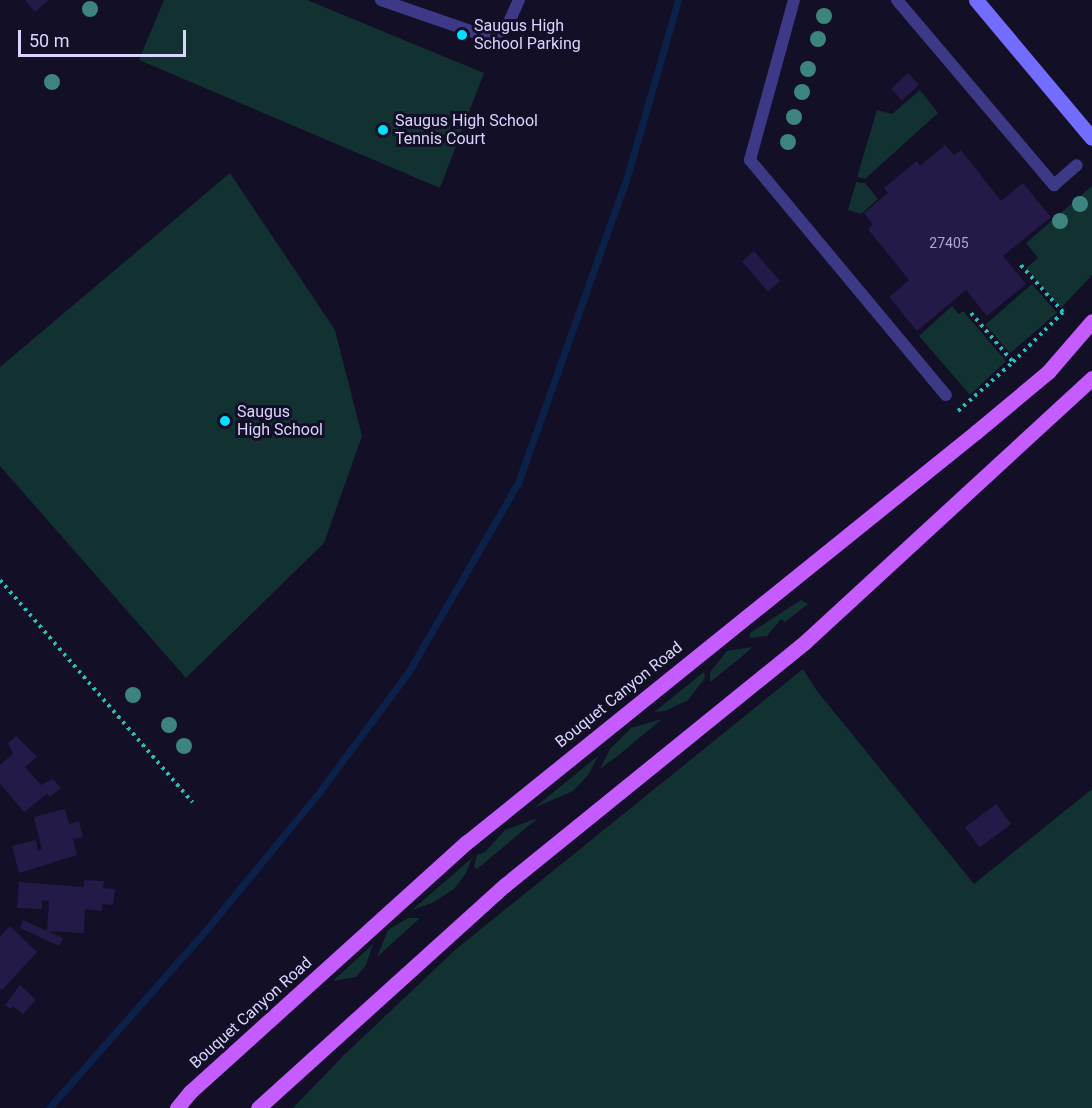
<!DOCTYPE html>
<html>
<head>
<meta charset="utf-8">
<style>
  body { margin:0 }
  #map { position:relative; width:1092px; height:1108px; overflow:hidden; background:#130f27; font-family:Roboto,sans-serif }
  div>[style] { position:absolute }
  .green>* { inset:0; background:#123131; transform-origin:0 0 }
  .stream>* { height:7px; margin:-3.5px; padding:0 3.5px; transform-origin:3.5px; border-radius:3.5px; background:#0b214a }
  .building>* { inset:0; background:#241a48; transform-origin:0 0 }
  .path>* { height:4px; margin-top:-2px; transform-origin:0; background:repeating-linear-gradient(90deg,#2dbbb5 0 3px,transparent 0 7.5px) }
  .lane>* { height:12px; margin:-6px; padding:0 6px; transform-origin:6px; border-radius:6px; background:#3d3987 }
  .secondary>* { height:15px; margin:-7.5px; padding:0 7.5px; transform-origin:7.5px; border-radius:7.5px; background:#726cff }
  .primary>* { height:15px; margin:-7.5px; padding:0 7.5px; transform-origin:7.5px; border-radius:7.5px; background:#c55cff }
  .trees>* { width:16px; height:16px; margin:-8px; border-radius:50%; background:#3c847d }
  .dots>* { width:16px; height:16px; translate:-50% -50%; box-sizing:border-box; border:3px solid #130f27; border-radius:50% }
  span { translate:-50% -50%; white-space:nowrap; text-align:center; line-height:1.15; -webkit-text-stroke:6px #130f27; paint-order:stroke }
  .number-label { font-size:14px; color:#aca6d1 }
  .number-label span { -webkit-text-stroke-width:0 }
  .poi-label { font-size:16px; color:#dad5ff }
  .left { translate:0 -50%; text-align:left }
  .street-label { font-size:16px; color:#dad5ff }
  .scale { position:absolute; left:18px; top:30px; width:168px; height:27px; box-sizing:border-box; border:3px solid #dad5ff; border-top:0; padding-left:8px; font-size:18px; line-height:21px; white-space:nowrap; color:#dad5ff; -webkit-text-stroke:4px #130f27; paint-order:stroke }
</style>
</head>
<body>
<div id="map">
  <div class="green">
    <i style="clip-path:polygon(164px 0,307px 0,484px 73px,440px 188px,139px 60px)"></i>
    <i style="clip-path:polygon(920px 90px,938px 113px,865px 179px,857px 177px,877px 110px,892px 114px)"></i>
    <i style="clip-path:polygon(230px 173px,335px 330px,362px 436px,324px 543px,186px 678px,0 466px,0 367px)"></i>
    <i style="clip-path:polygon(856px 182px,865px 183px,878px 199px,861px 214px,848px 210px)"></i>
    <i style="clip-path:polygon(1092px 186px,1092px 275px,1061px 308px,1026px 268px,1038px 258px,1026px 243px)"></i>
    <i style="left:1032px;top:284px;width:38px;height:62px;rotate:49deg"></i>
    <i style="clip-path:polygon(952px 306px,959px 314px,963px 311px,1006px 361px,970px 395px,919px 336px)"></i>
    <i style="clip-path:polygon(801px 600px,808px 604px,785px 622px,781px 619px,767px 636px,750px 638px,750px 633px)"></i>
    <i style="clip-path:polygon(753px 647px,739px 659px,710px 682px,710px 672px,727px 651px)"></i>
    <i style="clip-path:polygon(803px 669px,817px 691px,974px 884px,1092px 789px,1092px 1108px,293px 1108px,343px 1056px,455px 950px)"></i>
    <i style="clip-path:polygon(704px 672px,705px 678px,688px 700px,665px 711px,654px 712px)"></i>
    <i style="clip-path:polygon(662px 719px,620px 754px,600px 769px,610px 749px,631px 728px)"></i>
    <i style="clip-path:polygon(598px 756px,589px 774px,573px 791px,534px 808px)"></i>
    <i style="clip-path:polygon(538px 818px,477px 869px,474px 867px,477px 855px,485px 852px,505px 830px)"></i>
    <i style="clip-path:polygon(472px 858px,466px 873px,454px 889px,432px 903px,412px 910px)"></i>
    <i style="clip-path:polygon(408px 918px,420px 918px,377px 957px,388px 930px)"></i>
    <i style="clip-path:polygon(373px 944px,366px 965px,356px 977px,333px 981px)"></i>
  </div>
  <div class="stream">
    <i style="left:49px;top:1108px;width:237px;rotate:-48.6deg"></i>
    <i style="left:206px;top:930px;width:180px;rotate:-50.6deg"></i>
    <i style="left:320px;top:791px;width:149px;rotate:-53.4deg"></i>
    <i style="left:409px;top:671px;width:217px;rotate:-59.9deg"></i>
    <i style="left:518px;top:483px;width:325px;rotate:-70.4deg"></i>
    <i style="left:627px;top:177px;width:184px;rotate:-73.9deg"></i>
  </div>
  <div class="building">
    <i style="clip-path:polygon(25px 0,49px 0,35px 12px)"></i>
    <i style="left:908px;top:73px;width:16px;height:23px;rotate:47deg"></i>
    <i style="clip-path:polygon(945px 145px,954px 155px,961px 150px,1001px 201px,1023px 183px,1051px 217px,1003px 256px,1026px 284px,987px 316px,966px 290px,917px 331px,889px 297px,909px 280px,868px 229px,873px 224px,864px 213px,888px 193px,884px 188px,917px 161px,920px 166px)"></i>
    <i style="left:754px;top:251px;width:40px;height:16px;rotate:49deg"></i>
    <i style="clip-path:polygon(16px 736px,37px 757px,25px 767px,41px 785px,53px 779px,61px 788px,50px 797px,47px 794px,24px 812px,0 784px,0 765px,13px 754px,8px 743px)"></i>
    <i style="left:996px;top:804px;width:25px;height:39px;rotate:53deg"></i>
    <i style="clip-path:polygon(65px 809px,69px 824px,79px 821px,83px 837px,73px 839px,77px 855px,19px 873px,12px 846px,36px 840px,38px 851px,42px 849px,34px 817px)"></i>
    <i style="clip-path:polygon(84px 880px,104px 881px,103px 888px,115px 889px,113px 905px,102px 904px,102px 911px,85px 909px,84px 933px,47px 931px,63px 938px,59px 946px,20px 928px,23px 920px,47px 931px,49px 901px,42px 900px,42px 909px,17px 908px,19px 882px,84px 887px)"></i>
    <i style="clip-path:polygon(10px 926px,37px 952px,2px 990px,0 988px,0 937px)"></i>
    <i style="clip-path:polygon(20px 985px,36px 1000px,23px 1014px,13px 1006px,10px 1009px,5px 1005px)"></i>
  </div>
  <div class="path">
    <i style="left:971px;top:313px;width:65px;rotate:49.4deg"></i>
    <i style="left:958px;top:411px;width:74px;rotate:-41.7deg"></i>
    <i style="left:1013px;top:362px;width:71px;rotate:-45deg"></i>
    <i style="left:1063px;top:312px;width:67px;rotate:-132deg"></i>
    <i style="left:0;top:580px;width:294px;rotate:49.1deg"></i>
  </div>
  <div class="lane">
    <i style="left:381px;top:0;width:113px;rotate:19.1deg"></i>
    <i style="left:488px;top:37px;width:20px;rotate:-24deg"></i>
    <i style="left:506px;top:29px;width:32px;rotate:-66deg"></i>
    <i style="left:794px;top:0;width:166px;rotate:105.4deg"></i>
    <i style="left:750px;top:160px;width:306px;rotate:50.2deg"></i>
    <i style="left:897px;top:0;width:243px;rotate:49.7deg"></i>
    <i style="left:1054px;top:185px;width:30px;rotate:-41deg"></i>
  </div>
  <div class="secondary">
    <i style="left:976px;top:0;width:180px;rotate:50deg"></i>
  </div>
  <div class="primary">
    <i style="left:177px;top:1108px;width:21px;rotate:-51deg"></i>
    <i style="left:190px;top:1092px;width:373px;rotate:-42.1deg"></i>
    <i style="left:467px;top:842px;width:654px;rotate:-38.85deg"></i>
    <i style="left:976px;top:432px;width:94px;rotate:-39.8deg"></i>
    <i style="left:1048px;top:372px;width:67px;rotate:-49.2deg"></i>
    <i style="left:258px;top:1108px;width:333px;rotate:-42.1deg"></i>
    <i style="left:505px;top:885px;width:386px;rotate:-39deg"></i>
    <i style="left:805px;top:642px;width:390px;rotate:-42.6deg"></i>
  </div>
  <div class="trees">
    <i style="left:90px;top:9px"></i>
    <i style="left:824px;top:16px"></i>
    <i style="left:818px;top:39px"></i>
    <i style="left:808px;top:69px"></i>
    <i style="left:52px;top:82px"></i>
    <i style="left:802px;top:92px"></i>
    <i style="left:794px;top:117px"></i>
    <i style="left:788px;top:142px"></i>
    <i style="left:1080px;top:204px"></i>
    <i style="left:1060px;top:221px"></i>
    <i style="left:133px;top:695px"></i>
    <i style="left:169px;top:725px"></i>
    <i style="left:184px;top:746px"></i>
  </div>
  <div class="dots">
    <i style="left:462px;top:35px;background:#01e1ff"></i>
    <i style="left:383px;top:130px;background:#01e1ff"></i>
    <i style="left:225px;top:421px;background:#01e1ff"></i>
  </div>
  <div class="number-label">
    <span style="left:949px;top:243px">27405</span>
  </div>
  <div class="poi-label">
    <span class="left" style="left:474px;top:35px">Saugus High<br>School Parking</span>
    <span class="left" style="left:395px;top:130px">Saugus High School<br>Tennis Court</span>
    <span class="left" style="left:237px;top:421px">Saugus<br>High School</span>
  </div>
  <div class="street-label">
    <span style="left:619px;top:695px;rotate:-39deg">Bouquet Canyon Road</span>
    <span style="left:251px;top:1013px;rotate:-42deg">Bouquet Canyon Road</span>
  </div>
  <div class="scale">50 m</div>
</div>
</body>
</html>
